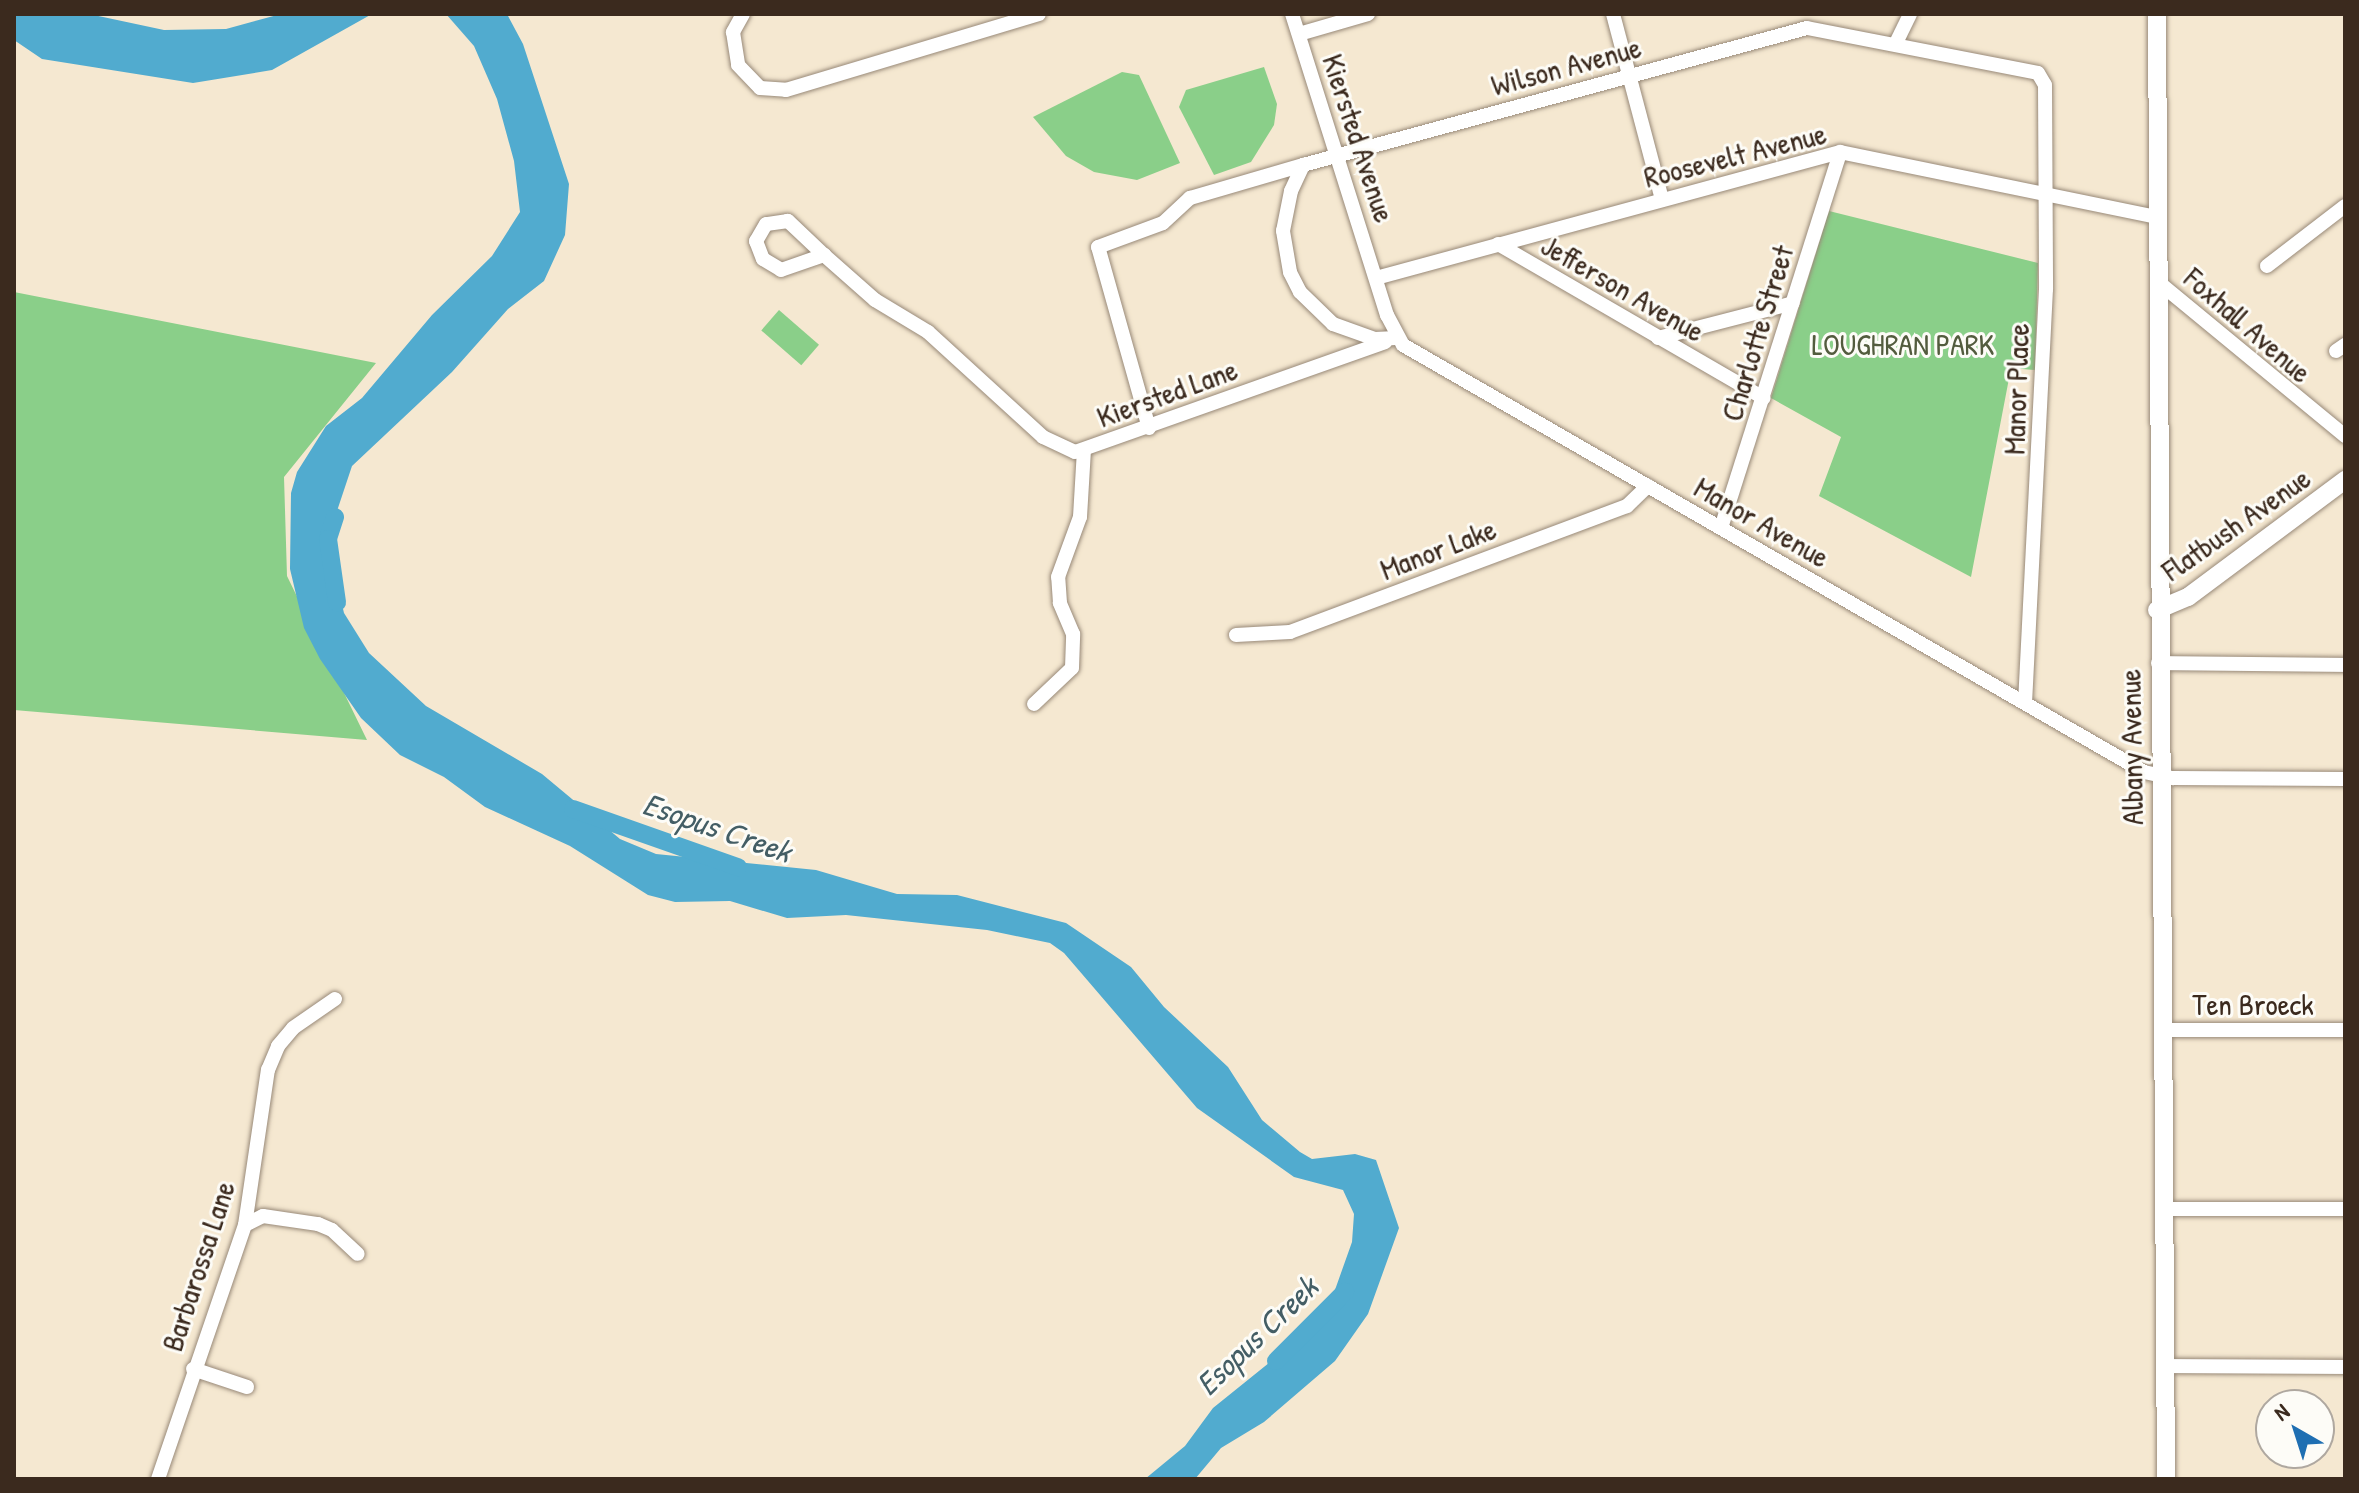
<!DOCTYPE html>
<html>
<head>
<meta charset="utf-8">
<style>
  body { margin:0 }
  #map { position:relative; width:2359px; height:1493px; overflow:hidden; background:#f5e8d1; font-family:"Patrick Hand",sans-serif }
  div>[style] { position:absolute }
  .green>* { inset:0; background:#8acf89; transform-origin:0 0 }
  .water>* { inset:0; background:#51abcf }
  .river>* { height:18px; margin:-9px; padding:0 9px; transform-origin:9px; border-radius:9px; background:#51abcf }
  .roads { filter:drop-shadow(0 0 2px #988978) drop-shadow(0 0 2px #988978) }
  .minor>* { height:14px; margin:-7px; padding:0 7px; transform-origin:7px; border-radius:7px; background:#fff }
  .major>* { height:18px; margin:-9px; padding:0 9px; transform-origin:9px; border-radius:9px; background:#fff }
  span { translate:-50% -50%; white-space:nowrap; text-align:center; line-height:1.15; -webkit-text-stroke:6px #fdfcf7; paint-order:stroke }
  .street-label { font-size:30px; color:#3b2a1e }
  .park-label { font-size:30px; color:#535c3e }
  .water-label { font-size:32px; color:#445e65; font-style:italic }
  .frame { position:absolute; inset:0; border:16px solid #3b2a1e; pointer-events:none }
  .north { position:absolute; left:2255px; top:1389px; width:80px; height:80px; box-sizing:border-box; background:#fdfcf7; border:2px solid #afa8a0; border-radius:50%; rotate:321deg; font-size:22px; font-weight:700; line-height:32px; text-align:center; color:#3b2a1e }
  .north::after { content:''; display:block; margin:auto; width:28px; height:36px; background:#1f6fb2; clip-path:polygon(50% 0,100% 100%,50% 72%,0 100%) }
</style>
</head>
<body>
<div id="map">
  <div class="green">
    <i style="clip-path:polygon(1264px 67px,1277px 104px,1274px 125px,1251px 162px,1214px 175px,1179px 107px,1186px 90px)"></i>
    <i style="clip-path:polygon(1122px 72px,1139px 75px,1180px 163px,1137px 180px,1094px 172px,1066px 156px,1033px 117px)"></i>
    <i style="clip-path:polygon(1829px 211px,2038px 263px,2035px 370px,2011px 368px,1971px 577px,1819px 496px,1841px 437px,1771px 398px)"></i>
    <i style="clip-path:polygon(14px 292px,376px 363px,284px 477px,287px 576px,367px 740px,14px 710px)"></i>
    <i style="left:779px;top:310px;width:53px;height:27px;rotate:41deg"></i>
  </div>
  <div class="water">
    <i style="clip-path:polygon(14px 14px,89px 14px,164px 30px,226px 29px,281px 14px,372px 14px,272px 70px,193px 83px,42px 59px,14px 40px)"></i>
    <i style="clip-path:polygon(446px 14px,507px 14px,523px 44px,569px 184px,565px 235px,544px 281px,508px 309px,452px 372px,352px 466px,327px 541px,344px 613px,369px 653px,426px 706px,542px 774px,620px 839px,656px 854px,816px 870px,897px 894px,957px 895px,1066px 923px,1131px 967px,1164px 1007px,1228px 1067px,1262px 1120px,1300px 1152px,1312px 1159px,1355px 1154px,1376px 1160px,1399px 1228px,1368px 1314px,1335px 1361px,1264px 1422px,1221px 1448px,1195px 1479px,1145px 1479px,1185px 1446px,1213px 1408px,1325px 1318px,1352px 1242px,1354px 1214px,1343px 1190px,1294px 1177px,1197px 1108px,1064px 953px,1050px 943px,987px 930px,846px 915px,787px 918px,730px 901px,675px 902px,648px 895px,570px 846px,485px 807px,444px 777px,400px 755px,361px 718px,320px 659px,304px 628px,290px 569px,291px 493px,297px 472px,326px 426px,362px 398px,432px 315px,492px 256px,520px 212px,514px 161px,497px 99px,474px 46px)"></i>
  </div>
  <div class="river">
    <i style="left:335px;top:517px;width:23px;rotate:108deg"></i>
    <i style="left:328px;top:539px;width:64px;rotate:81.9deg"></i>
    <i style="left:573px;top:809px;width:175px;rotate:19.4deg"></i>
    <i style="left:1276px;top:1361px;width:98px;rotate:-45deg"></i>
  </div>
  <div class="roads">
    <div class="minor">
      <i style="left:743px;top:14px;width:21px;rotate:119deg"></i>
      <i style="left:733px;top:32px;width:33px;rotate:81deg"></i>
      <i style="left:738px;top:65px;width:32px;rotate:46deg"></i>
      <i style="left:760px;top:88px;width:26px;rotate:4deg"></i>
      <i style="left:786px;top:90px;width:264px;rotate:-16.7deg"></i>
      <i style="left:1292px;top:14px;width:316px;rotate:72.5deg"></i>
      <i style="left:1387px;top:315px;width:34px;rotate:62deg"></i>
      <i style="left:1403px;top:345px;width:855px;rotate:29.95deg"></i>
      <i style="left:2144px;top:772px;width:30px;rotate:12deg"></i>
      <i style="left:2173px;top:778px;width:172px;rotate:0.3deg"></i>
      <i style="left:1613px;top:14px;width:192px;rotate:75.2deg"></i>
      <i style="left:1299px;top:34px;width:72px;rotate:-16.2deg"></i>
      <i style="left:1896px;top:43px;width:32px;rotate:-64deg"></i>
      <i style="left:1498px;top:244px;width:307px;rotate:30.1deg"></i>
      <i style="left:824px;top:255px;width:50px;rotate:-136.6deg"></i>
      <i style="left:788px;top:221px;width:22px;rotate:172deg"></i>
      <i style="left:766px;top:224px;width:20px;rotate:120deg"></i>
      <i style="left:756px;top:241px;width:19px;rotate:69deg"></i>
      <i style="left:763px;top:259px;width:21px;rotate:31deg"></i>
      <i style="left:781px;top:270px;width:46px;rotate:-19.2deg"></i>
      <i style="left:824px;top:255px;width:68px;rotate:41.4deg"></i>
      <i style="left:875px;top:300px;width:62px;rotate:31.1deg"></i>
      <i style="left:928px;top:332px;width:156px;rotate:42.4deg"></i>
      <i style="left:1043px;top:437px;width:35px;rotate:25deg"></i>
      <i style="left:1075px;top:452px;width:329px;rotate:-19.5deg"></i>
      <i style="left:2267px;top:266px;width:98px;rotate:-37.6deg"></i>
      <i style="left:1376px;top:278px;width:481px;rotate:-15.2deg"></i>
      <i style="left:1840px;top:152px;width:325px;rotate:11.6deg"></i>
      <i style="left:2157px;top:281px;width:244px;rotate:39.5deg"></i>
      <i style="left:1396px;top:338px;width:21px;rotate:177deg"></i>
      <i style="left:1375px;top:339px;width:45px;rotate:-160.3deg"></i>
      <i style="left:1333px;top:324px;width:46px;rotate:-135.9deg"></i>
      <i style="left:1300px;top:292px;width:22px;rotate:-117deg"></i>
      <i style="left:1290px;top:272px;width:42px;rotate:-99.7deg"></i>
      <i style="left:1283px;top:231px;width:41px;rotate:-78.7deg"></i>
      <i style="left:1291px;top:191px;width:29px;rotate:-65deg"></i>
      <i style="left:1303px;top:165px;width:522px;rotate:-15.21deg"></i>
      <i style="left:1807px;top:28px;width:235px;rotate:11deg"></i>
      <i style="left:2038px;top:73px;width:14px;rotate:60deg"></i>
      <i style="left:2045px;top:85px;width:204px;rotate:89.7deg"></i>
      <i style="left:2046px;top:289px;width:414px;rotate:92.9deg"></i>
      <i style="left:1658px;top:338px;width:139px;rotate:-14.5deg"></i>
      <i style="left:2336px;top:351px;width:11px;rotate:-34deg"></i>
      <i style="left:1149px;top:428px;width:188px;rotate:-105.7deg"></i>
      <i style="left:1098px;top:247px;width:69px;rotate:-20.3deg"></i>
      <i style="left:1163px;top:223px;width:37px;rotate:-43deg"></i>
      <i style="left:1190px;top:198px;width:118px;rotate:-16.3deg"></i>
      <i style="left:1721px;top:528px;width:394px;rotate:-72.4deg"></i>
      <i style="left:1236px;top:635px;width:54px;rotate:-3.2deg"></i>
      <i style="left:1290px;top:632px;width:360px;rotate:-20.5deg"></i>
      <i style="left:1627px;top:506px;width:29px;rotate:-44deg"></i>
      <i style="left:2158px;top:663px;width:187px;rotate:0.6deg"></i>
      <i style="left:1034px;top:704px;width:52px;rotate:-43.5deg"></i>
      <i style="left:1072px;top:668px;width:34px;rotate:-88deg"></i>
      <i style="left:1073px;top:634px;width:34px;rotate:-113deg"></i>
      <i style="left:1060px;top:603px;width:26px;rotate:-94deg"></i>
      <i style="left:1058px;top:577px;width:64px;rotate:-69.9deg"></i>
      <i style="left:1080px;top:517px;width:67px;rotate:-86.6deg"></i>
      <i style="left:2161px;top:1030px;width:184px"></i>
      <i style="left:2163px;top:1209px;width:182px"></i>
      <i style="left:245px;top:1225px;width:20px;rotate:-27deg"></i>
      <i style="left:263px;top:1216px;width:56px;rotate:8.3deg"></i>
      <i style="left:318px;top:1224px;width:15px;rotate:23deg"></i>
      <i style="left:332px;top:1230px;width:35px;rotate:43deg"></i>
      <i style="left:2165px;top:1366px;width:180px;rotate:0.3deg"></i>
      <i style="left:193px;top:1369px;width:57px;rotate:18.4deg"></i>
      <i style="left:158px;top:1479px;width:268px;rotate:-71.1deg"></i>
      <i style="left:245px;top:1225px;width:157px;rotate:-81.6deg"></i>
      <i style="left:268px;top:1070px;width:26px;rotate:-67deg"></i>
      <i style="left:278px;top:1046px;width:23px;rotate:-50deg"></i>
      <i style="left:293px;top:1028px;width:51px;rotate:-34.6deg"></i>
    </div>
    <div class="major">
      <i style="left:2157px;top:14px;width:1465px;rotate:89.65deg"></i>
      <i style="left:2157px;top:610px;width:34px;rotate:-23deg"></i>
      <i style="left:2188px;top:597px;width:196px;rotate:-36.7deg"></i>
    </div>
  </div>
  <div class="street-label">
    <span style="left:1566px;top:66px;rotate:-15deg">Wilson Avenue</span>
    <span style="left:1359px;top:138px;rotate:72deg">Kiersted Avenue</span>
    <span style="left:1735px;top:155px;rotate:-14deg">Roosevelt Avenue</span>
    <span style="left:1623px;top:288px;rotate:30deg">Jefferson Avenue</span>
    <span style="left:2248px;top:325px;rotate:41deg">Foxhall Avenue</span>
    <span style="left:1757px;top:333px;rotate:-73deg">Charlotte Street</span>
    <span style="left:2016px;top:389px;rotate:-88deg">Manor Place</span>
    <span style="left:1167px;top:393px;rotate:-20deg">Kiersted Lane</span>
    <span style="left:1762px;top:522px;rotate:30deg">Manor Avenue</span>
    <span style="left:2236px;top:524px;rotate:-35deg">Flatbush Avenue</span>
    <span style="left:1438px;top:549px;rotate:-21deg">Manor Lake</span>
    <span style="left:2131px;top:747px;rotate:-91deg">Albany Avenue</span>
    <span style="left:2253px;top:1004px">Ten Broeck</span>
    <span style="left:198px;top:1266px;rotate:-72deg">Barbarossa Lane</span>
  </div>
  <div class="park-label">
    <span style="left:1903px;top:344px">LOUGHRAN PARK</span>
  </div>
  <div class="water-label">
    <span style="left:717px;top:828px;rotate:19deg">Esopus Creek</span>
    <span style="left:1257px;top:1336px;rotate:-44deg">Esopus Creek</span>
  </div>
  <div class="frame"></div>
  <div class="north">N</div>
</div>
</body>
</html>
